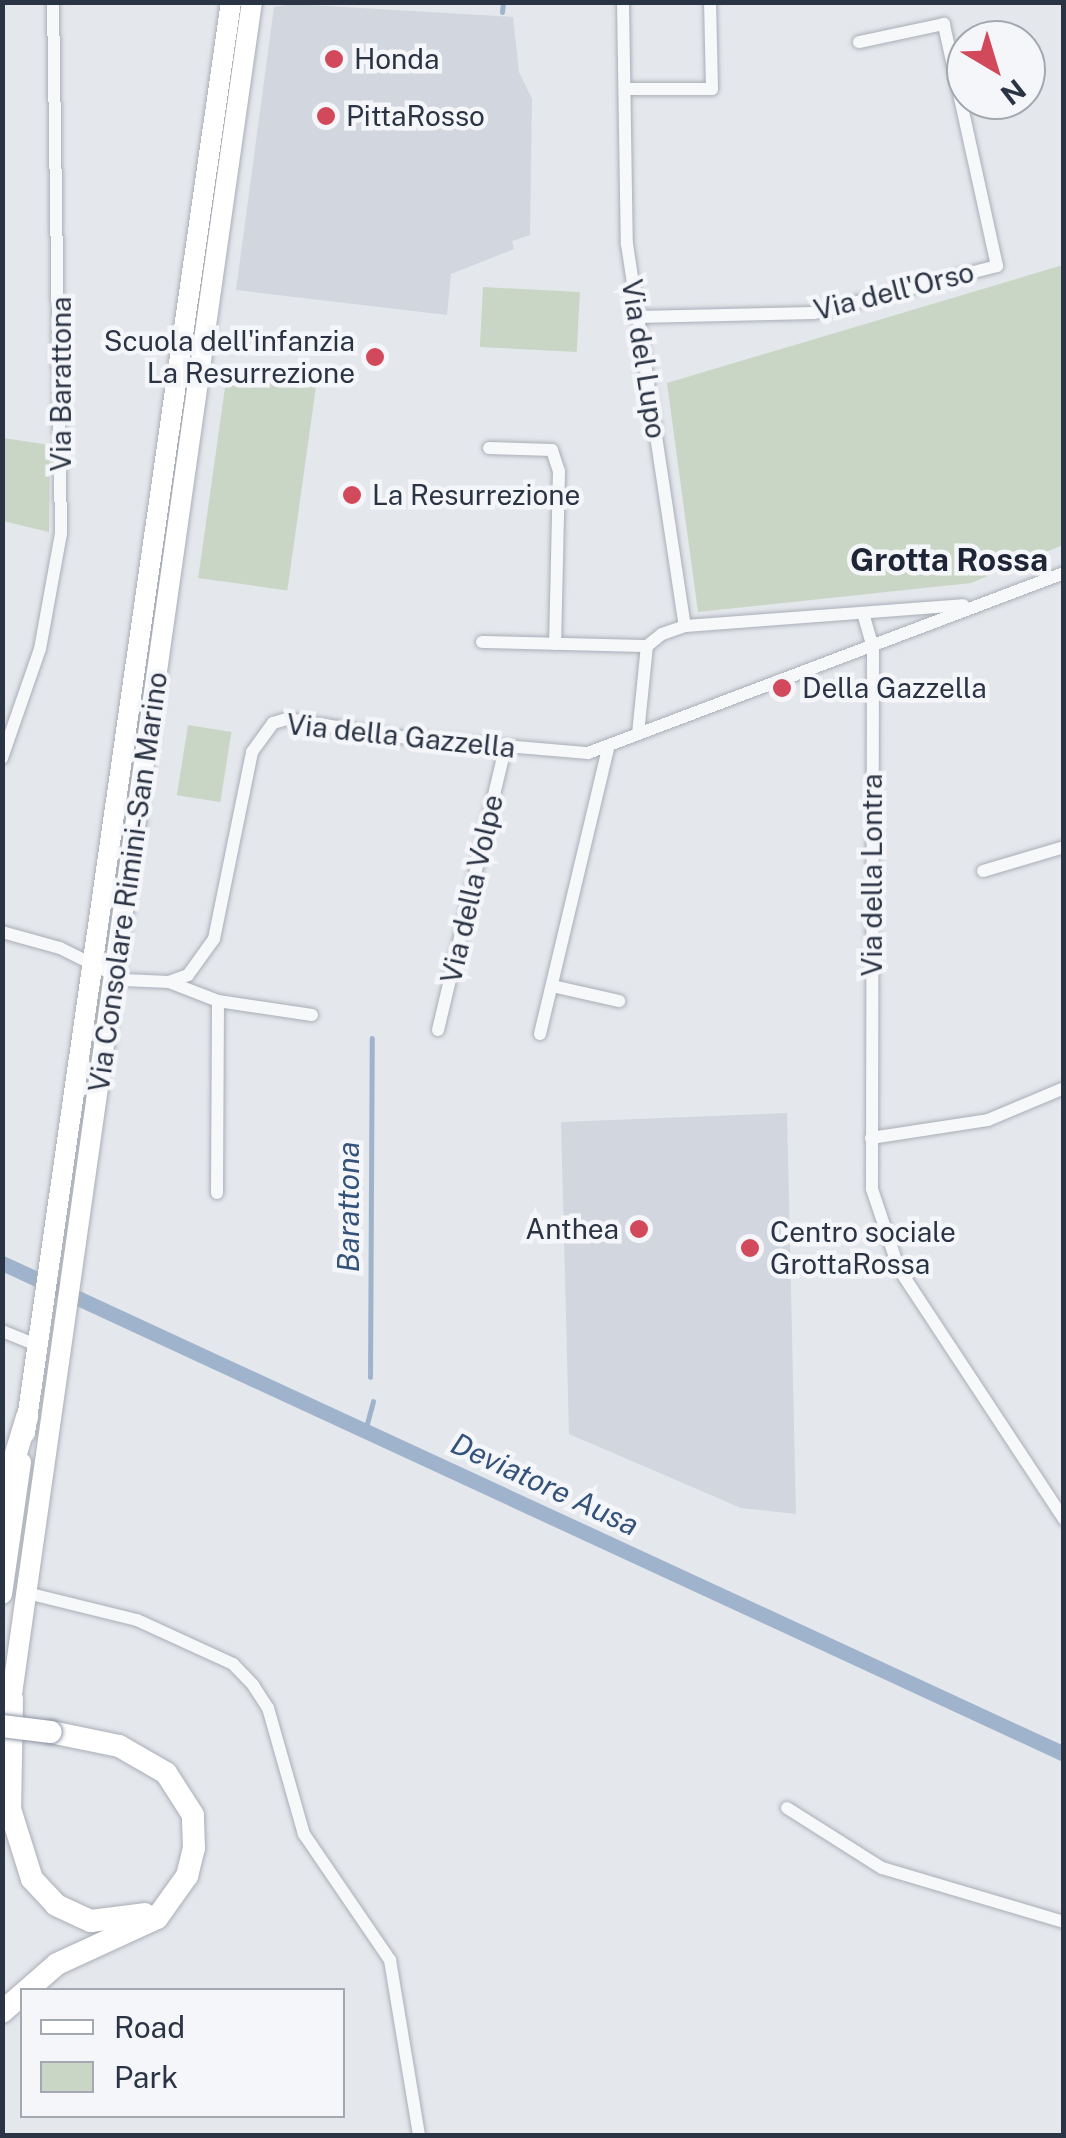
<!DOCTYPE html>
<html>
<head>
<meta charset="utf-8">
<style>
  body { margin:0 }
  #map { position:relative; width:1066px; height:2138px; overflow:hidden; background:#e4e7ec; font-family:"Public Sans",sans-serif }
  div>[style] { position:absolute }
  .built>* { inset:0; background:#d2d6de }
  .green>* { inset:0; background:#c9d6c5; transform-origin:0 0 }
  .stream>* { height:5px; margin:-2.5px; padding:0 2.5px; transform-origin:2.5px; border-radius:2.5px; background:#9fb4cc }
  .canal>* { height:15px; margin:-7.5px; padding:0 7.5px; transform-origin:7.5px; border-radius:7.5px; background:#9fb4cc }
  .roads { filter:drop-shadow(0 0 2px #a9aeb7) drop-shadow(0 0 2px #a9aeb7) }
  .street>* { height:12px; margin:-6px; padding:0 6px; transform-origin:6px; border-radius:6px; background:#f7f8fa }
  .primary>* { height:20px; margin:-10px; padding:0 10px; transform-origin:10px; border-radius:10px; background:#fff }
  .highway>* { height:22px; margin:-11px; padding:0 11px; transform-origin:11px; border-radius:11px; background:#fff }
  .bridges { filter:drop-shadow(0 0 2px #8b94a3) drop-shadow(0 0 2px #8b94a3) }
  .highway-bridge>* { height:22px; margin:-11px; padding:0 11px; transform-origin:11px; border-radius:11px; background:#fff }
  .dots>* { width:28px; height:28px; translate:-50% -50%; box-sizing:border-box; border:5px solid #f4f6f9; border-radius:50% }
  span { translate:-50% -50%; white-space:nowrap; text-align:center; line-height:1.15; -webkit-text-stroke:9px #f4f6f9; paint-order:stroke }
  .poi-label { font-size:28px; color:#2b3445 }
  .left { translate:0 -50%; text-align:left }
  .right { translate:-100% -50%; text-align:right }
  .street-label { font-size:28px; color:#2b3445 }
  .water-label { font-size:30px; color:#34527a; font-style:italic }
  .quarter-label { font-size:32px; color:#1d2536; font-weight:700 }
  .frame { position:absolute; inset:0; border:5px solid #2b3445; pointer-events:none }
  .legend { position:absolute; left:20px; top:1988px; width:325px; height:130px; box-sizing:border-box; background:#f4f6f9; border:2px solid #a4a8b1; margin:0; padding:12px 18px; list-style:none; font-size:30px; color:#2b3445 }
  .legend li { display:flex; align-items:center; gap:20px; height:50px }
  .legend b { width:50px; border:2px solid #a4a8b1 }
  .north { position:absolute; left:946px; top:20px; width:100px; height:100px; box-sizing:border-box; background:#f4f6f9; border:2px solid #a4a8b1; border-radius:50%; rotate:142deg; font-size:28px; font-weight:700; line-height:40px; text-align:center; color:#2b3445 }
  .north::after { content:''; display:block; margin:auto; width:35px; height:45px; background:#d1495b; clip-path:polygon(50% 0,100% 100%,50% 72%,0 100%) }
</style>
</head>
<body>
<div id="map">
  <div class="built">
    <i style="clip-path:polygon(293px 4px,513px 17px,519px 72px,532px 99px,530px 235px,512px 241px,514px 249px,451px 274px,447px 315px,236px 290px,274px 7px)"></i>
    <i style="clip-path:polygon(787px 1113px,796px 1514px,741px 1508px,569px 1434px,561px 1122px)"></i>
  </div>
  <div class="green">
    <i style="clip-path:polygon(1063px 265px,1063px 545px,971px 583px,698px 612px,667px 383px)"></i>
    <i style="left:483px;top:287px;width:97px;height:60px;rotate:3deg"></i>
    <i style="left:228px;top:366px;width:90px;height:214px;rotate:8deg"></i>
    <i style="clip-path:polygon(3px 438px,50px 445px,49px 532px,3px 521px)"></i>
    <i style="left:188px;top:725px;width:44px;height:71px;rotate:9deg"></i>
  </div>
  <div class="stream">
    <i style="left:502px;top:12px;width:10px;rotate:-84deg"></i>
    <i style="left:370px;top:1377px;width:339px;rotate:-89.7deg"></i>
    <i style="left:365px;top:1431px;width:31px;rotate:-75deg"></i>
  </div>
  <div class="canal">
    <i style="left:2px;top:1263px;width:1170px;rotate:24.81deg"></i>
  </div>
  <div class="roads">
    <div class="street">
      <i style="left:623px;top:2px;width:242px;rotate:89.1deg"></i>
      <i style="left:627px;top:244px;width:386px;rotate:81.4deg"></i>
      <i style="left:627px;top:89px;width:85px"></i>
      <i style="left:712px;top:89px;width:87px;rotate:-91.3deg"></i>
      <i style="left:637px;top:317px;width:177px;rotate:-1.3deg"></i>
      <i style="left:814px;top:313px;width:189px;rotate:-14.4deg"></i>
      <i style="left:997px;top:266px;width:248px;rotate:-102.4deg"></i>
      <i style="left:944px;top:24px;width:87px;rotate:168deg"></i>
      <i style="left:489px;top:448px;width:63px;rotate:1.8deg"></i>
      <i style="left:552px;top:450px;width:22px;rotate:72deg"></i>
      <i style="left:559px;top:471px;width:173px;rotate:91.3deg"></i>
      <i style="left:863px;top:613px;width:35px;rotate:74deg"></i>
      <i style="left:873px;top:647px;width:542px;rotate:90.11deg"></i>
      <i style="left:872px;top:1189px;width:84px;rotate:71.4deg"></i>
      <i style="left:899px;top:1269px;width:300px;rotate:56.6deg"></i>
      <i style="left:482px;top:642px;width:165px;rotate:1.4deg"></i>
      <i style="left:638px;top:734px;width:88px;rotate:-84.2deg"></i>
      <i style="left:647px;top:646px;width:19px;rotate:-39deg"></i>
      <i style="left:662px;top:634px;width:24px;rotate:-19deg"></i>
      <i style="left:685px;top:626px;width:279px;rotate:-4.3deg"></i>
      <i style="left:2px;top:758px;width:115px;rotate:-70.8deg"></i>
      <i style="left:40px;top:649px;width:117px;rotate:-79.7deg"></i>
      <i style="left:61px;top:534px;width:532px;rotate:-90.86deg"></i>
      <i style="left:983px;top:871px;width:84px;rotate:-16.5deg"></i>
      <i style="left:2px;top:932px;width:60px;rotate:15.4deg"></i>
      <i style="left:60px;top:948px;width:72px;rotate:26.6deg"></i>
      <i style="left:124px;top:980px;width:45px;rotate:2.5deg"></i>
      <i style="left:169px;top:982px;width:20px;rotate:-20deg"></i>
      <i style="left:188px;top:975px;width:44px;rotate:-54.2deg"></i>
      <i style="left:214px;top:939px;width:191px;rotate:-78.5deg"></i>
      <i style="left:252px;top:752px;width:36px;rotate:-54deg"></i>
      <i style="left:273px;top:723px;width:15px;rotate:-16deg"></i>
      <i style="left:287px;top:719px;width:114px;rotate:9.1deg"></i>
      <i style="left:400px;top:737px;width:189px;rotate:4.9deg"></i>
      <i style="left:588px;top:753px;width:509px;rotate:-20.71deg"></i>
      <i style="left:169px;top:982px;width:53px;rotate:21.2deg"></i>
      <i style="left:218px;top:1001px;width:95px;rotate:8.5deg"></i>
      <i style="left:552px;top:986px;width:69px;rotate:12.6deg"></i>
      <i style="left:438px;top:1030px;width:290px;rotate:-76.6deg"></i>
      <i style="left:540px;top:1034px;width:294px;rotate:-76.6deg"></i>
      <i style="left:871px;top:1138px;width:118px;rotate:-8.7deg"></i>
      <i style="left:988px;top:1120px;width:82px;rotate:-22.8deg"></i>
      <i style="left:217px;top:1193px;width:192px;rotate:-89.7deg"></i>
      <i style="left:2px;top:1331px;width:38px;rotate:22deg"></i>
      <i style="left:27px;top:1593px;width:113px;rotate:13.8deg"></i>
      <i style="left:137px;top:1620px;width:106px;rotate:24.6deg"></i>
      <i style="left:233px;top:1664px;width:29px;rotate:46deg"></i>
      <i style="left:253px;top:1685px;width:27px;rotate:57deg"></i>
      <i style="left:268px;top:1708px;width:131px;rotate:74.1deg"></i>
      <i style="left:304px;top:1834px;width:153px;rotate:55.7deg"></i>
      <i style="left:390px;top:1960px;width:178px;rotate:80.6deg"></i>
      <i style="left:787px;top:1808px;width:112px;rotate:32.3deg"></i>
      <i style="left:882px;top:1868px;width:190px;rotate:16.5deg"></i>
    </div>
    <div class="primary">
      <i style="left:25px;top:1433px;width:1446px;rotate:-81.81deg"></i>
      <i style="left:2px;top:1594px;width:133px;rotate:-81.8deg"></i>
      <i style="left:9px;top:1715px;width:1730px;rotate:-81.93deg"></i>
    </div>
    <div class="highway">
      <i style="left:2px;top:1499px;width:86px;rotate:-73deg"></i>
      <i style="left:12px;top:1699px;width:110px;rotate:91deg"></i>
      <i style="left:10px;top:1809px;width:73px;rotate:72.6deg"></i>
      <i style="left:32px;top:1879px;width:35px;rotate:47deg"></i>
      <i style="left:56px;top:1905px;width:38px;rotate:25deg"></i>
      <i style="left:91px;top:1921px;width:54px;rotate:-7.4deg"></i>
      <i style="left:2px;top:2012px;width:73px;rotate:-41.1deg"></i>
      <i style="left:57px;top:1964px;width:110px;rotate:-24.7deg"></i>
      <i style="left:157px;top:1918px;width:52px;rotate:-54.5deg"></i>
      <i style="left:187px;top:1876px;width:29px;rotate:-76deg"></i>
      <i style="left:194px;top:1848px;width:33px;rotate:-92deg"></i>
      <i style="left:193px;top:1815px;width:50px;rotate:-122.7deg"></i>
      <i style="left:166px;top:1773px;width:54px;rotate:-150.1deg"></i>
      <i style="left:119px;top:1746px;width:69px;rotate:-168.4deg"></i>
    </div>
  </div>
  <div class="bridges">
    <div class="highway-bridge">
      <i style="left:2px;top:1726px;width:49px;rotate:7deg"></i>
    </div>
  </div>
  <div class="dots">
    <i style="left:334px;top:59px;background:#d1495b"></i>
    <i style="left:326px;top:116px;background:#d1495b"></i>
    <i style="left:375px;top:357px;background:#d1495b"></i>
    <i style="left:352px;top:495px;background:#d1495b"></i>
    <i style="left:782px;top:688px;background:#d1495b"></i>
    <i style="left:639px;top:1229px;background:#d1495b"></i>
    <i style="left:750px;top:1248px;background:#d1495b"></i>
  </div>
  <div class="poi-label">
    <span class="left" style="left:354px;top:59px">Honda</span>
    <span class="left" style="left:346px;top:116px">PittaRosso</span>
    <span class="right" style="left:355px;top:357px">Scuola dell'infanzia<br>La Resurrezione</span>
    <span class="left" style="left:372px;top:495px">La Resurrezione</span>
    <span class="left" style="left:802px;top:688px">Della Gazzella</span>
    <span class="right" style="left:619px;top:1229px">Anthea</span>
    <span class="left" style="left:770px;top:1248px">Centro sociale<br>GrottaRossa</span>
  </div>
  <div class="street-label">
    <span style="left:894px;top:291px;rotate:-14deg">Via dell'Orso</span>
    <span style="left:644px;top:359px;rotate:81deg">Via del Lupo</span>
    <span style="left:61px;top:384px;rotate:-90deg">Via Barattona</span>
    <span style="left:401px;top:736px;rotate:6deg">Via della Gazzella</span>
    <span style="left:872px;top:875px;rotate:-90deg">Via della Lontra</span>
    <span style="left:128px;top:882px;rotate:-82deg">Via Consolare Rimini-San Marino</span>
    <span style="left:472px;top:889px;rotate:-77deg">Via della Volpe</span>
  </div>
  <div class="water-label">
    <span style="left:348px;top:1207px;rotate:-90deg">Barattona</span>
    <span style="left:545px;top:1484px;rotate:25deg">Deviatore Ausa</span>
  </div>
  <div class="quarter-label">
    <span style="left:949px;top:560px">Grotta Rossa</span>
  </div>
  <div class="frame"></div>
  <ul class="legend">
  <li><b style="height:12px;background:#fff"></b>Road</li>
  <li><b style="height:28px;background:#c9d6c5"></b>Park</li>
  </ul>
  <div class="north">N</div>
</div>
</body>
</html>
